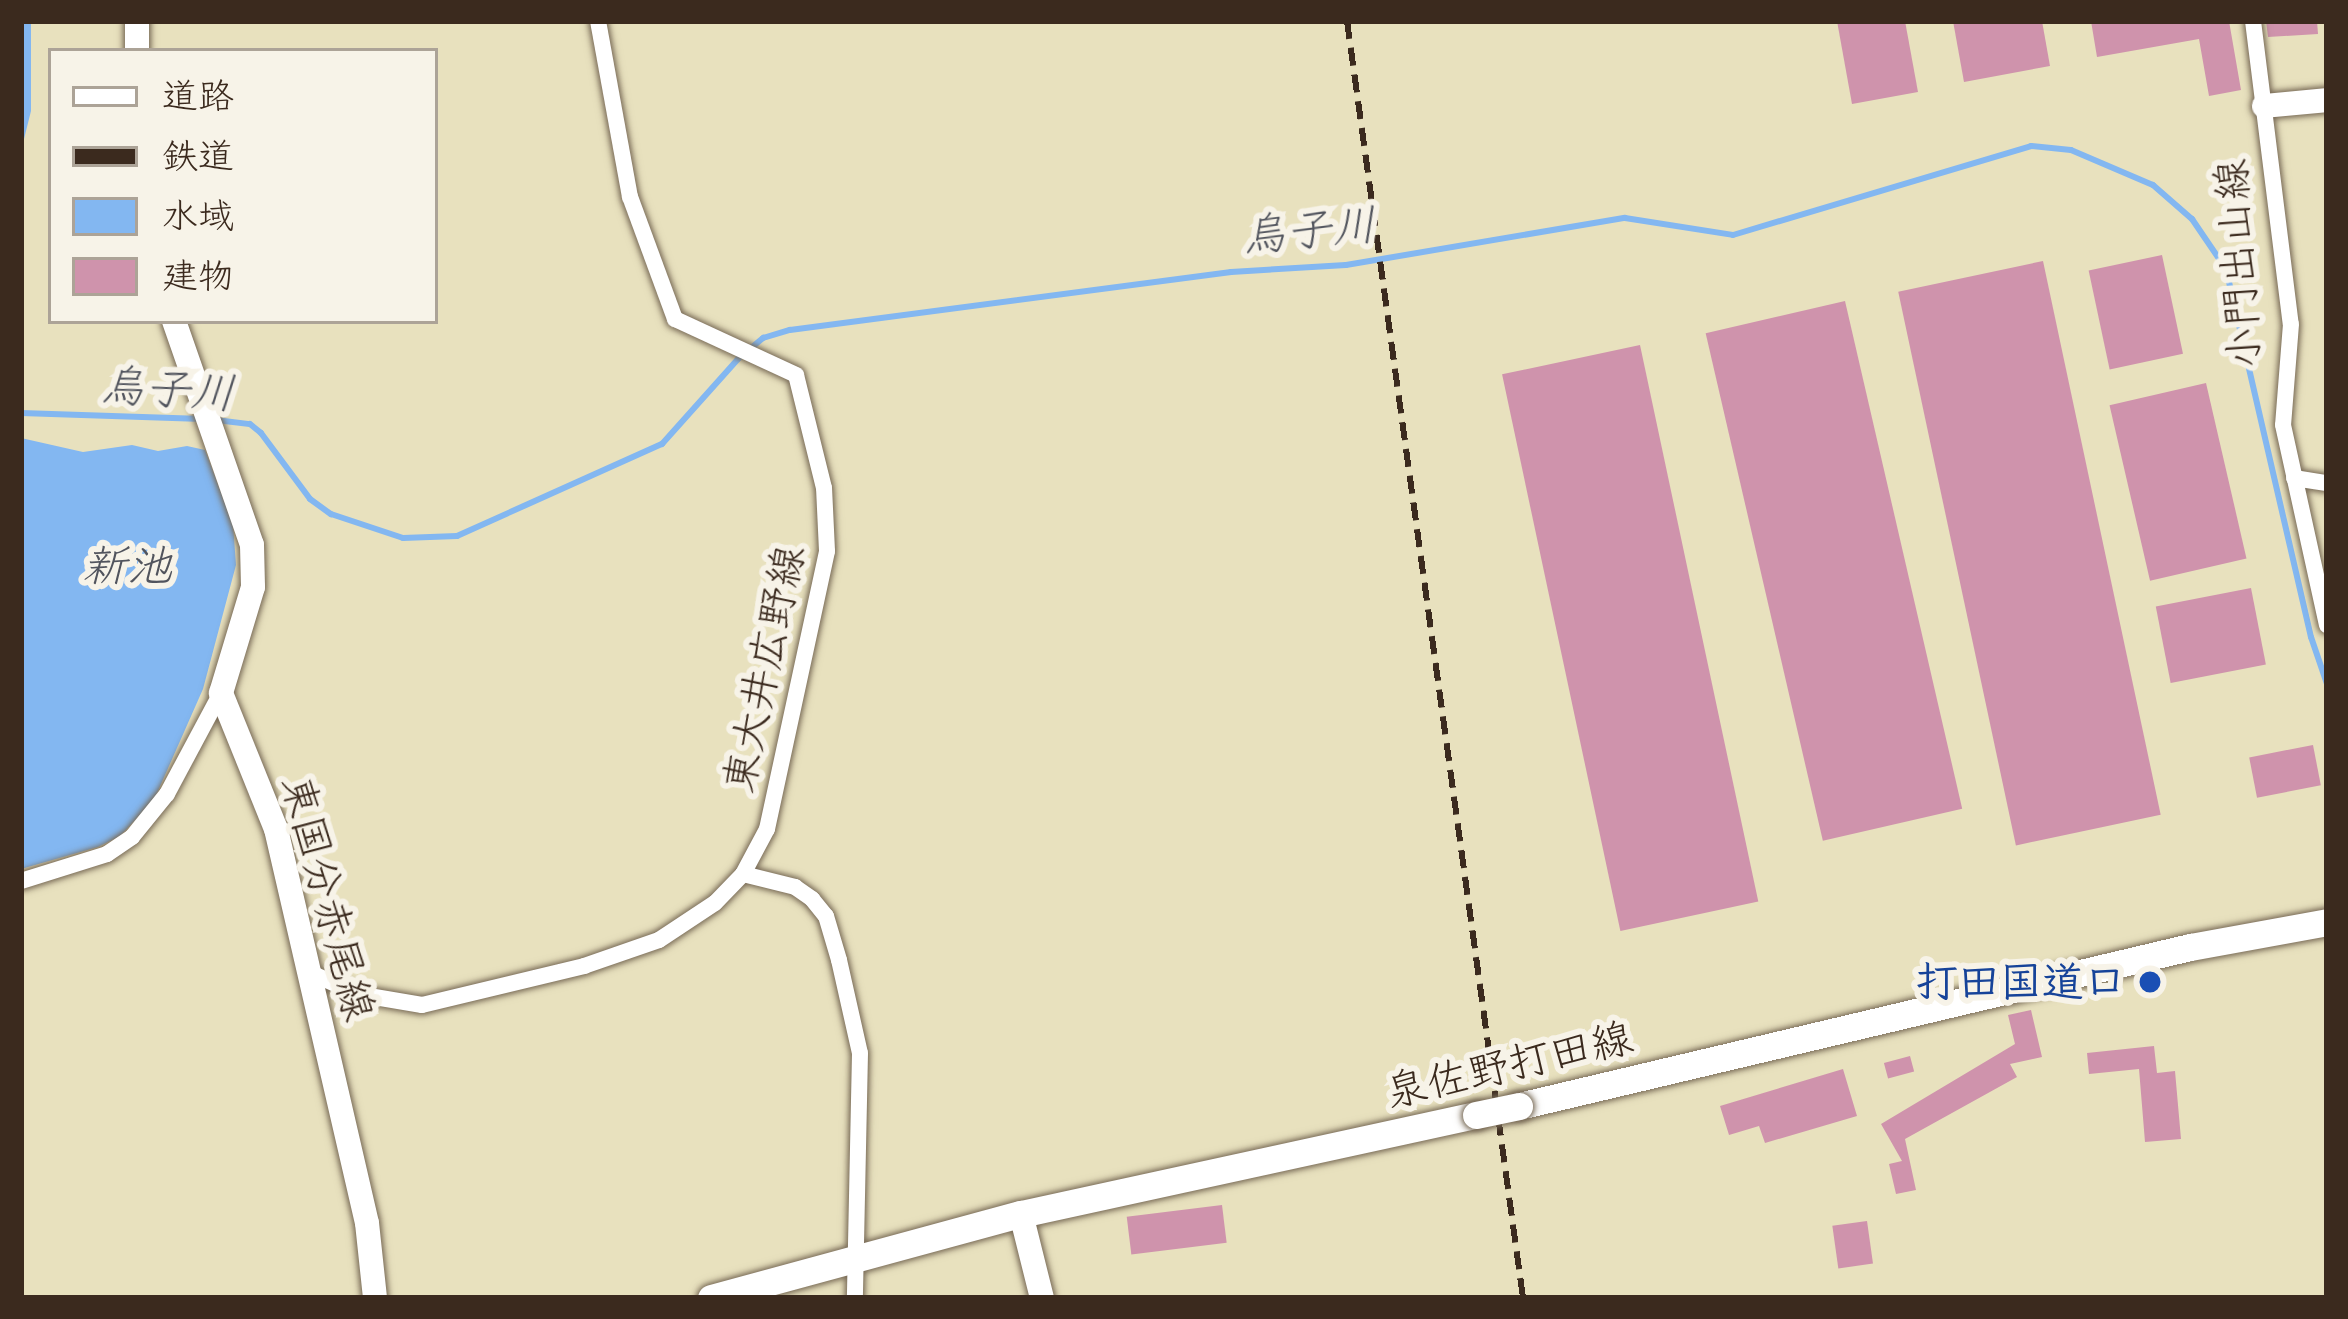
<!DOCTYPE html>
<html>
<head>
<meta charset="utf-8">
<style>
  body { margin:0 }
  #map { position:relative; width:2348px; height:1319px; overflow:hidden; background:#e8e1be; font-family:Sriracha,"Klee One",sans-serif }
  div>[style] { position:absolute }
  .water>* { inset:0; background:#83b7f1 }
  .stream>* { height:6px; margin:-3px; padding:0 3px; transform-origin:3px; border-radius:3px; background:#83b7f1 }
  .building>* { inset:0; background:#cf93ac; transform-origin:0 0 }
  .roads { filter:drop-shadow(0 0 3px #786a56) drop-shadow(0 0 3px #786a56) }
  .street>* { height:16px; margin:-8px; padding:0 8px; transform-origin:8px; border-radius:8px; background:#fff }
  .secondary>* { height:24px; margin:-12px; padding:0 12px; transform-origin:12px; border-radius:12px; background:#fff }
  .primary>* { height:27px; margin:-13.5px; padding:0 13.5px; transform-origin:13.5px; border-radius:13.5px; background:#fff }
  .rail>* { height:6px; margin-top:-3px; transform-origin:0; background:repeating-linear-gradient(90deg,#3b2a1e 0 18px,transparent 0 27px) }
  .bridges { filter:drop-shadow(0 0 3px #786a56) drop-shadow(0 0 3px #786a56) }
  .primary-bridge>* { height:27px; margin:-13.5px; padding:0 13.5px; transform-origin:13.5px; border-radius:13.5px; background:#fff }
  .dots>* { width:33px; height:33px; translate:-50% -50%; box-sizing:border-box; border:6px solid #f7f3e8; border-radius:50% }
  span { translate:-50% -50%; white-space:nowrap; text-align:center; line-height:1.15; -webkit-text-stroke:12px #f7f3e8; paint-order:stroke }
  .street-label { font-size:42px; color:#3b2a1e }
  .transit-label { font-size:42px; color:#164399; font-weight:700 }
  .right { translate:-100% -50%; text-align:right }
  .water-label { font-size:45px; color:#51545d; font-style:italic }
  .frame { position:absolute; inset:0; border:24px solid #3b2a1e; pointer-events:none }
  .legend { position:absolute; left:48px; top:48px; width:390px; height:276px; box-sizing:border-box; background:#f7f3e8; border:3px solid #aca397; margin:0; padding:15px 21px; list-style:none; font-size:36px; color:#3b2a1e }
  .legend li { display:flex; align-items:center; gap:24px; height:60px }
  .legend b { width:60px; border:3px solid #aca397 }
</style>
</head>
<body>
<div id="map">
  <div class="water">
    <i style="clip-path:polygon(21px 21px,31px 21px,31px 111px,21px 151px)"></i>
    <i style="clip-path:polygon(21px 438px,83px 452px,132px 445px,158px 451px,187px 446px,205px 450px,233px 524px,236px 565px,203px 689px,154px 800px,120px 836px,98px 847px,21px 869px)"></i>
  </div>
  <div class="stream">
    <i style="left:21px;top:413px;width:182px;rotate:1.9deg"></i>
    <i style="left:216px;top:420px;width:34px;rotate:7deg"></i>
    <i style="left:250px;top:424px;width:14px;rotate:39deg"></i>
    <i style="left:261px;top:433px;width:82px;rotate:53.4deg"></i>
    <i style="left:310px;top:499px;width:26px;rotate:36deg"></i>
    <i style="left:331px;top:514px;width:76px;rotate:18.4deg"></i>
    <i style="left:403px;top:538px;width:54px;rotate:-2.1deg"></i>
    <i style="left:457px;top:536px;width:225px;rotate:-24.2deg"></i>
    <i style="left:662px;top:444px;width:114px;rotate:-48.2deg"></i>
    <i style="left:738px;top:359px;width:33px;rotate:-40deg"></i>
    <i style="left:763px;top:338px;width:28px;rotate:-17deg"></i>
    <i style="left:790px;top:330px;width:445px;rotate:-7.5deg"></i>
    <i style="left:1231px;top:272px;width:115px;rotate:-3.5deg"></i>
    <i style="left:1346px;top:265px;width:283px;rotate:-9.6deg"></i>
    <i style="left:1625px;top:218px;width:109px;rotate:8.9deg"></i>
    <i style="left:1733px;top:235px;width:311px;rotate:-16.6deg"></i>
    <i style="left:2031px;top:146px;width:40px;rotate:5.7deg"></i>
    <i style="left:2071px;top:150px;width:89px;rotate:23.1deg"></i>
    <i style="left:2153px;top:185px;width:52px;rotate:41.1deg"></i>
    <i style="left:2192px;top:219px;width:60px;rotate:55.8deg"></i>
    <i style="left:2226px;top:269px;width:378px;rotate:77deg"></i>
    <i style="left:2311px;top:637px;width:50px;rotate:71.2deg"></i>
  </div>
  <div class="building">
    <i style="clip-path:polygon(1837px 21px,1905px 21px,1918px 92px,1852px 104px)"></i>
    <i style="clip-path:polygon(1953px 21px,2042px 21px,2050px 66px,1964px 82px)"></i>
    <i style="clip-path:polygon(2091px 21px,2229px 21px,2241px 90px,2209px 96px,2199px 39px,2097px 57px)"></i>
    <i style="clip-path:polygon(2266px 21px,2317px 21px,2318px 34px,2268px 37px)"></i>
    <i style="left:2162px;top:255px;width:101px;height:75px;rotate:78deg"></i>
    <i style="left:2043px;top:261px;width:566px;height:148px;rotate:78deg"></i>
    <i style="left:1845px;top:301px;width:521px;height:143px;rotate:77deg"></i>
    <i style="left:1640px;top:345px;width:569px;height:141px;rotate:78deg"></i>
    <i style="left:2206px;top:383px;width:180px;height:99px;rotate:77deg"></i>
    <i style="left:2251px;top:588px;width:78px;height:97px;rotate:79deg"></i>
    <i style="left:2313px;top:745px;width:41px;height:65px;rotate:79deg"></i>
    <i style="clip-path:polygon(2031px 1010px,2042px 1057px,2010px 1064px,2017px 1077px,1905px 1139px,1916px 1190px,1896px 1194px,1889px 1164px,1902px 1161px,1881px 1124px,2015px 1044px,2008px 1015px)"></i>
    <i style="clip-path:polygon(2154px 1046px,2157px 1073px,2175px 1071px,2181px 1139px,2145px 1142px,2139px 1069px,2089px 1074px,2087px 1053px)"></i>
    <i style="left:1910px;top:1056px;width:16px;height:27px;rotate:75deg"></i>
    <i style="clip-path:polygon(1843px 1069px,1857px 1116px,1765px 1143px,1759px 1126px,1729px 1135px,1720px 1106px)"></i>
    <i style="left:1222px;top:1205px;width:38px;height:96px;rotate:83deg"></i>
    <i style="left:1867px;top:1221px;width:43px;height:35px;rotate:82deg"></i>
  </div>
  <div class="roads">
    <div class="street">
      <i style="left:2253px;top:21px;width:305px;rotate:82.9deg"></i>
      <i style="left:2291px;top:324px;width:101px;rotate:94.5deg"></i>
      <i style="left:2283px;top:425px;width:205px;rotate:77.6deg"></i>
      <i style="left:2294px;top:478px;width:33px;rotate:9deg"></i>
      <i style="left:743px;top:874px;width:54px;rotate:14deg"></i>
      <i style="left:795px;top:887px;width:21px;rotate:35deg"></i>
      <i style="left:812px;top:899px;width:22px;rotate:51deg"></i>
      <i style="left:826px;top:916px;width:46px;rotate:73.5deg"></i>
      <i style="left:839px;top:960px;width:95px;rotate:77.3deg"></i>
      <i style="left:860px;top:1053px;width:245px;rotate:91.2deg"></i>
      <i style="left:21px;top:881px;width:90px;rotate:-17.4deg"></i>
      <i style="left:107px;top:854px;width:30px;rotate:-34deg"></i>
      <i style="left:132px;top:837px;width:55px;rotate:-50.9deg"></i>
      <i style="left:167px;top:794px;width:115px;rotate:-61.9deg"></i>
      <i style="left:309px;top:972px;width:53px;rotate:24.6deg"></i>
      <i style="left:357px;top:994px;width:66px;rotate:9.6deg"></i>
      <i style="left:422px;top:1005px;width:167px;rotate:-13.5deg"></i>
      <i style="left:584px;top:966px;width:79px;rotate:-19.1deg"></i>
      <i style="left:659px;top:940px;width:67px;rotate:-33.5deg"></i>
      <i style="left:715px;top:903px;width:40px;rotate:-46deg"></i>
      <i style="left:743px;top:874px;width:51px;rotate:-61.9deg"></i>
      <i style="left:767px;top:829px;width:284px;rotate:-77.8deg"></i>
      <i style="left:827px;top:551px;width:63px;rotate:-92.7deg"></i>
      <i style="left:824px;top:488px;width:116px;rotate:-103.9deg"></i>
      <i style="left:796px;top:375px;width:133px;rotate:-155.2deg"></i>
      <i style="left:675px;top:319px;width:130px;rotate:-110.2deg"></i>
      <i style="left:630px;top:197px;width:179px;rotate:-100.3deg"></i>
    </div>
    <div class="secondary">
      <i style="left:137px;top:51px;width:30px;rotate:-90deg"></i>
      <i style="left:2264px;top:106px;width:63px;rotate:-5.4deg"></i>
      <i style="left:174px;top:321px;width:237px;rotate:70.8deg"></i>
      <i style="left:252px;top:545px;width:42px;rotate:88.6deg"></i>
      <i style="left:253px;top:587px;width:111px;rotate:106.8deg"></i>
      <i style="left:221px;top:693px;width:147px;rotate:68deg"></i>
      <i style="left:276px;top:829px;width:404px;rotate:77deg"></i>
      <i style="left:367px;top:1223px;width:75px;rotate:83.9deg"></i>
      <i style="left:1021px;top:1214px;width:87px;rotate:76deg"></i>
    </div>
    <div class="primary">
      <i style="left:1519px;top:1106px;width:690px;rotate:-13.33deg"></i>
      <i style="left:2190px;top:947px;width:139px;rotate:-10.3deg"></i>
      <i style="left:711px;top:1298px;width:321px;rotate:-15.2deg"></i>
      <i style="left:1021px;top:1214px;width:466px;rotate:-12.3deg"></i>
    </div>
  </div>
  <div class="rail">
    <i style="left:1347px;top:21px;width:1289px;rotate:82.15deg"></i>
  </div>
  <div class="bridges">
    <div class="primary-bridge">
      <i style="left:1476px;top:1115px;width:44px;rotate:-11.8deg"></i>
    </div>
  </div>
  <div class="dots">
    <i style="left:2150px;top:982px;background:#1a4fb4"></i>
  </div>
  <div class="street-label">
    <span style="left:2238px;top:264px;rotate:-94deg">小門出山線</span>
    <span style="left:764px;top:669px;rotate:-78deg">東大井広野線</span>
    <span style="left:328px;top:898px;rotate:75deg">東国分赤尾線</span>
    <span style="left:1509px;top:1065px;rotate:-13deg">泉佐野打田線</span>
  </div>
  <div class="transit-label">
    <span class="right" style="left:2126px;top:982px">打田国道口</span>
  </div>
  <div class="water-label">
    <span style="left:1309px;top:231px;rotate:-5deg">烏子川</span>
    <span style="left:168px;top:390px;rotate:4deg">烏子川</span>
    <span style="left:127px;top:567px">新池</span>
  </div>
  <div class="frame"></div>
  <ul class="legend">
  <li><b style="height:15px;background:#fff"></b>道路</li>
  <li><b style="height:15px;background:#3b2a1e"></b>鉄道</li>
  <li><b style="height:33px;background:#83b7f1"></b>水域</li>
  <li><b style="height:33px;background:#cf93ac"></b>建物</li>
  </ul>
</div>
</body>
</html>
